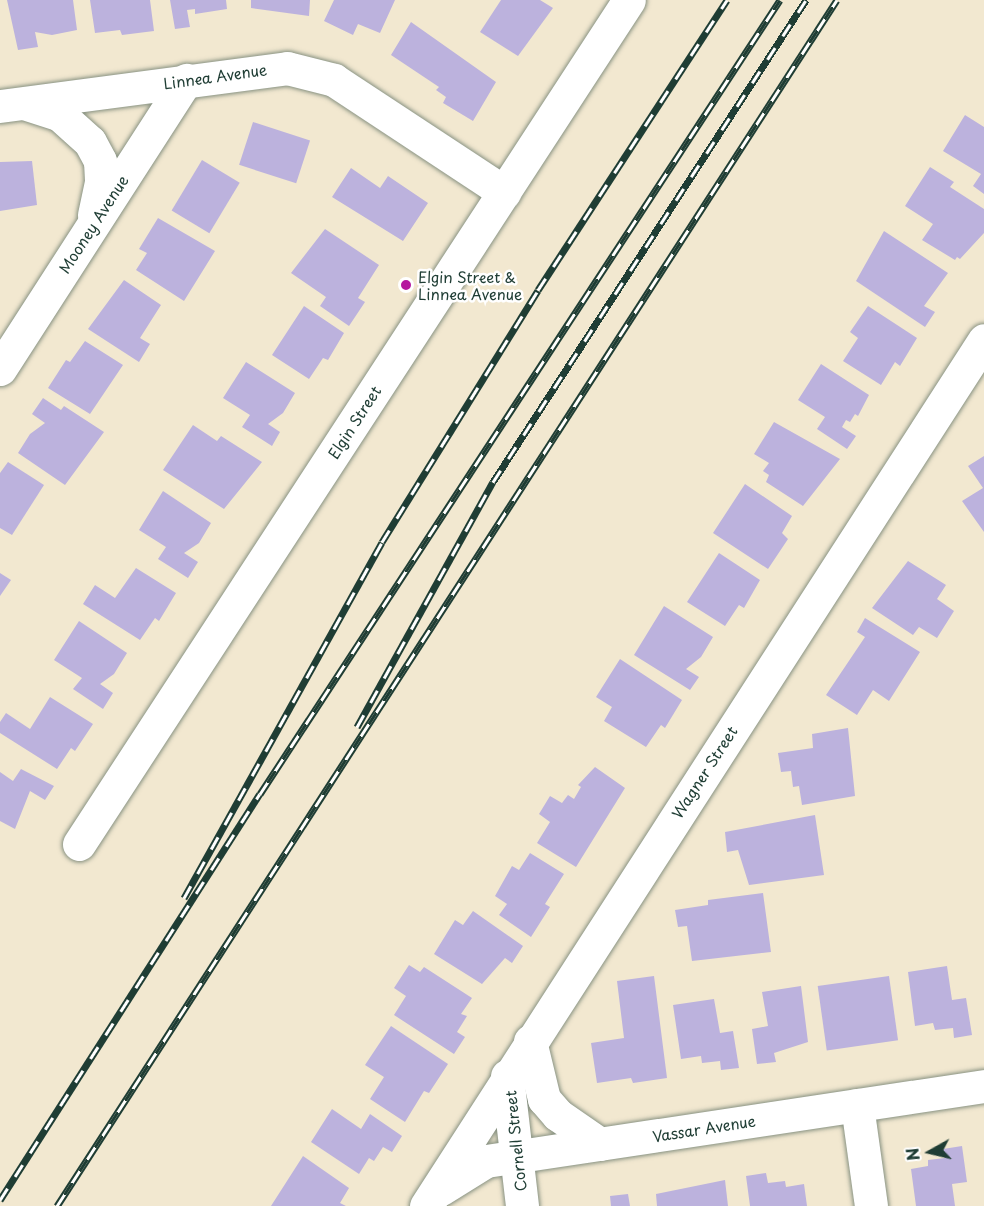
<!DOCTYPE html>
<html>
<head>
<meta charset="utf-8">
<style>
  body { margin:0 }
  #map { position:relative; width:984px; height:1206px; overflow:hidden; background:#f2e8d0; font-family:"Playpen Sans",sans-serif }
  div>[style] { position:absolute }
  .building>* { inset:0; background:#bcb2dd; transform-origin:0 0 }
  .roads { filter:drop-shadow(0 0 2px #889282) drop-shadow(0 0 2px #889282) }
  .minor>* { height:33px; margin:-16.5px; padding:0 16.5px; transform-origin:16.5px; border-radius:16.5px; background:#fff }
  .rail>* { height:7px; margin-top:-3.5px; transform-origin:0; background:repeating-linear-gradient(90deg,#fff 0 14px,#1f3d34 0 28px); box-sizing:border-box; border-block:2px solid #1f3d34 }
  .dots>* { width:16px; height:16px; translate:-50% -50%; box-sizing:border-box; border:3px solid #fff; border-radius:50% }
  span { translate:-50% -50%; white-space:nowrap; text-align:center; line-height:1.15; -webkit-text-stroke:5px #fff; paint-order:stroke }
  .street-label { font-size:15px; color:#1f3d34 }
  .poi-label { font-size:15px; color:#1f3d34 }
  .left { translate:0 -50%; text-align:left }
  .north { position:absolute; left:900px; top:1122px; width:60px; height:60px; -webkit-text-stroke:4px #fff; paint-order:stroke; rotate:262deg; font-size:16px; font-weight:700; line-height:24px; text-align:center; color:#1f3d34 }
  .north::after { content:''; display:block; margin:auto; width:21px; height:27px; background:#1f3d34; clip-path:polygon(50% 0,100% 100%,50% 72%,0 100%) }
</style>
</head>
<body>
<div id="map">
  <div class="building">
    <i style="clip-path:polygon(7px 0,73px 0,77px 30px,52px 35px,35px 32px,38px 47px,18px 50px)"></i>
    <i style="clip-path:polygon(90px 0,150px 0,154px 31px,122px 35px,120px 30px,95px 33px)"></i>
    <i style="clip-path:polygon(170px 0,226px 0,227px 9px,195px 14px,195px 9px,187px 10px,190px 27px,175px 29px)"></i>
    <i style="clip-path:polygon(251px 0,310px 0,309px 16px,251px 8px)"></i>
    <i style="clip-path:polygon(334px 0,395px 0,380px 33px,358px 24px,353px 35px,324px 21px)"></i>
    <i style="clip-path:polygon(501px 0,540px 0,553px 8px,518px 56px,480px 32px)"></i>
    <i style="clip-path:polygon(411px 22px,496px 82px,473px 121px,443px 103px,446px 97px,436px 90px,439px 87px,391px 55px)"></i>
    <i style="clip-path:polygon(965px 115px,984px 127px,984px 194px,973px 186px,981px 174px,943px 151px)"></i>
    <i style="left:253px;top:122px;width:60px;height:45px;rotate:18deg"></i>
    <i style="left:202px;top:160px;width:44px;height:59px;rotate:31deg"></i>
    <i style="clip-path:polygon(32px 161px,37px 205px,0 211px,0 162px)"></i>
    <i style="clip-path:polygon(930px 167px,954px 182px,950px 187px,984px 209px,984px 233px,960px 259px,957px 257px,955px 260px,922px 240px,933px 224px,905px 206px)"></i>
    <i style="clip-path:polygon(351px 168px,380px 188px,388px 176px,428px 203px,403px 241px,332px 197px)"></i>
    <i style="clip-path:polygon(158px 218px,215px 251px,184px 301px,136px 270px,147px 253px,139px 249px)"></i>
    <i style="clip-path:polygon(325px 229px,379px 265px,358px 298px,365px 302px,349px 326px,320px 306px,326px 297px,291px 273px)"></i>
    <i style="clip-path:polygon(884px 231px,948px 273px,924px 306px,935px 312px,925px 327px,856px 281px)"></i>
    <i style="clip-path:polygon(124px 280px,161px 305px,140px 338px,150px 344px,139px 362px,88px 329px)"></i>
    <i style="clip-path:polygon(304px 306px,344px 333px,328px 360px,323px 358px,309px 379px,272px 355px)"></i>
    <i style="clip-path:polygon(868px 306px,917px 338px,900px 366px,895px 362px,881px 385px,843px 361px,858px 338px,850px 332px)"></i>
    <i style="clip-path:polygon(85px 341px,123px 365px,90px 414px,48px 388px,66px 360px,70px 362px)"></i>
    <i style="clip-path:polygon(246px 362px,295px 393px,283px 413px,268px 424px,280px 432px,272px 446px,242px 427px,250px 415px,223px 398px)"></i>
    <i style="clip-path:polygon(821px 364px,869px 395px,858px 416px,855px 414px,850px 422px,846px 420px,842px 427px,856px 436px,847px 449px,817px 429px,825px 417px,798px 400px)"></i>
    <i style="clip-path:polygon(43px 398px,61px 410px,64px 406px,104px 432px,65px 485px,18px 453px,30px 434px,45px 423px,32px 414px)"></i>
    <i style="clip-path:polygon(774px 422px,840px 459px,803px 506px,766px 482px,769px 475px,763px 471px,769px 463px,754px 454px)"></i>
    <i style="clip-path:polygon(193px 425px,217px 441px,221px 436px,262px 462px,224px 509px,163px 470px)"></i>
    <i style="clip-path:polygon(984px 456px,984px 532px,962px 501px,983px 488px,968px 466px)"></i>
    <i style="clip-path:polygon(8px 462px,44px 485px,12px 535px,0 528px,0 473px)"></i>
    <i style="clip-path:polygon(745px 484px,792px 516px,782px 533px,788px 539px,768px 569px,713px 533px)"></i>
    <i style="clip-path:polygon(163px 491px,211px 523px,199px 543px,184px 553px,198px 562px,188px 578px,158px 559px,166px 547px,139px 530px)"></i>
    <i style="clip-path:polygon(719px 553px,760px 580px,744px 608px,739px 605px,725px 626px,687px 602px)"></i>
    <i style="clip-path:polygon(908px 561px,946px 585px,937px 599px,954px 611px,937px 638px,919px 627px,913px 635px,872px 608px)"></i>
    <i style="clip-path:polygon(136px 568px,176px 593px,159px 621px,155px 618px,140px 640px,83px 604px,95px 585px,115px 598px)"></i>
    <i style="clip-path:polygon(0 573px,11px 580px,0 596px)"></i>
    <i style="clip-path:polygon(664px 606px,713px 637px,701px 657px,686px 669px,699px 677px,690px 690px,634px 655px)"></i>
    <i style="clip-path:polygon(865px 618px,920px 652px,889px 701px,873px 690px,857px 715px,826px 695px,865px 637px,857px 632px)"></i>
    <i style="clip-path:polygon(79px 621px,127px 653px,114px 674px,100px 684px,113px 693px,103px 709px,73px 689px,82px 678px,54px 660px)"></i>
    <i style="clip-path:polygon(620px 659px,682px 700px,665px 728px,661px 725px,646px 747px,604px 721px,612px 707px,596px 697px)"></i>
    <i style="clip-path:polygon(50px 697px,93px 724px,75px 751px,71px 748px,57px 769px,0 733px,0 722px,6px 713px,30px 729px)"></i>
    <i style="clip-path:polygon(848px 728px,855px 796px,802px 805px,799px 786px,793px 787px,791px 771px,781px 772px,778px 753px,813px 748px,812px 734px)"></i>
    <i style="clip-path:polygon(595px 767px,625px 788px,576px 867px,537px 843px,550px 822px,539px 814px,550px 796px,562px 803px,568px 795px,574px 799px,581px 787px,578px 785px)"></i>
    <i style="clip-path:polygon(21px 769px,54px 786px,45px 800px,30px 791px,15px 829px,0 821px,0 772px,13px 781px)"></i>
    <i style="clip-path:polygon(815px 815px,824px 875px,749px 885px,738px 850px,727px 852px,725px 832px)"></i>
    <i style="clip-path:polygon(530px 853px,564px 874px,545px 904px,550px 907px,531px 937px,499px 915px,507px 904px,495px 896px,512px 866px,519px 870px)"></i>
    <i style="clip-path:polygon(763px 893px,771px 952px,692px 961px,687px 926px,678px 927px,675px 910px,708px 905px,708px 900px)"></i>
    <i style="clip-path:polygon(473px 911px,523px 946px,512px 963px,505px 958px,482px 984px,434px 954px,455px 920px,463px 925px)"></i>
    <i style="clip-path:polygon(409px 965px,420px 972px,424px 967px,472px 998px,461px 1014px,467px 1016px,457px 1032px,465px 1037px,454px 1054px,394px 1015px,406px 996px,394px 988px)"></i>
    <i style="clip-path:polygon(947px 966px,952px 1000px,966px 998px,972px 1035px,954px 1038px,953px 1028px,935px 1030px,933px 1023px,915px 1026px,908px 972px)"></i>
    <i style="clip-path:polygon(654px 976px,667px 1078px,633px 1083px,631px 1078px,597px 1083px,591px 1043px,624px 1038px,617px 981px)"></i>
    <i style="left:889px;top:976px;width:65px;height:72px;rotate:82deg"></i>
    <i style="clip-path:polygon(801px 986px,808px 1042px,774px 1053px,776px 1062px,757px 1064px,752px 1029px,768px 1026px,762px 992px)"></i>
    <i style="clip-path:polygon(714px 999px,720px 1033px,733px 1031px,739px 1068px,721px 1070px,720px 1061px,702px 1063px,701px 1056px,681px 1059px,673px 1005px)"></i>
    <i style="clip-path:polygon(391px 1026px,448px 1064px,429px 1093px,424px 1091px,405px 1122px,370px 1099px,384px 1077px,365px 1065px)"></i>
    <i style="clip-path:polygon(332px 1109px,361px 1129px,370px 1114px,402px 1136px,392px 1152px,383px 1147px,374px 1161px,369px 1158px,359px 1174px,311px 1142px)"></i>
    <i style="clip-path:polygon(962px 1146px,967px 1182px,952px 1184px,955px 1206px,916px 1206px,911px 1169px,928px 1166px,928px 1160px,945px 1158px,943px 1149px)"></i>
    <i style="clip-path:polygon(303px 1156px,349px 1188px,340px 1203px,346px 1206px,271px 1206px)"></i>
    <i style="clip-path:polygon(766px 1173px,768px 1183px,785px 1181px,786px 1187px,804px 1184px,807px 1206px,750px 1206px,746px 1176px)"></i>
    <i style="clip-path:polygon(725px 1180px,728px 1206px,657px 1206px,656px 1194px)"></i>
    <i style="clip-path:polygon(628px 1194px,630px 1206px,611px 1206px,610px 1196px)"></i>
  </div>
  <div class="roads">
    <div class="minor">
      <i style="left:27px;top:104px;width:35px;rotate:18deg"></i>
      <i style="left:60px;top:115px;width:40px;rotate:42deg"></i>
      <i style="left:90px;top:142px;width:21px;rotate:62deg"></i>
      <i style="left:100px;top:161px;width:21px;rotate:87deg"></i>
      <i style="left:101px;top:182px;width:34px;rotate:102deg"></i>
      <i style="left:0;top:106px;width:290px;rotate:-7.5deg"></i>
      <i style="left:287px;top:68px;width:49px;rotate:14.3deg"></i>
      <i style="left:334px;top:80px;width:204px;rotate:33.4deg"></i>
      <i style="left:0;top:369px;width:344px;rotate:-57.2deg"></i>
      <i style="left:79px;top:844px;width:1007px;rotate:-56.91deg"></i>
      <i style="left:530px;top:1041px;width:60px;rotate:76.4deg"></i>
      <i style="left:544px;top:1099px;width:21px;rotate:49deg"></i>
      <i style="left:558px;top:1115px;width:51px;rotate:34.6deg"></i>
      <i style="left:507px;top:1076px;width:131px;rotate:83.4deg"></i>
      <i style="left:857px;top:1105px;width:102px;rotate:82.1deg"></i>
      <i style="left:441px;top:1189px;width:53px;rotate:-31.9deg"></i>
      <i style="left:486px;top:1161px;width:504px;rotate:-8.56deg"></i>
      <i style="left:426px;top:1206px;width:1030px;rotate:-57.2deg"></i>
    </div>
  </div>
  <div class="rail">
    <i style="left:357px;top:727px;width:280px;rotate:-61deg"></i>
    <i style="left:493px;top:482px;width:575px;rotate:-57deg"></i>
    <i style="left:184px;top:898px;width:407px;rotate:-60.9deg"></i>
    <i style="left:382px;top:542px;width:296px;rotate:-58.2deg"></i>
    <i style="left:538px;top:290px;width:346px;rotate:-56.9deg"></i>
    <i style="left:0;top:1200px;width:482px;rotate:-57.4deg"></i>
    <i style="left:260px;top:794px;width:949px;rotate:-56.78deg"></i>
    <i style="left:57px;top:1206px;width:1436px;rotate:-57.11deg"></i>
  </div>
  <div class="dots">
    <i style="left:406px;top:285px;background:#b5179e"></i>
  </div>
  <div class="street-label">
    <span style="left:215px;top:76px;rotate:-8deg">Linnea Avenue</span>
    <span style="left:93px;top:224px;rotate:-57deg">Mooney Avenue</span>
    <span style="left:354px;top:422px;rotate:-57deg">Elgin Street</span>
    <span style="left:704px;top:772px;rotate:-57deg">Wagner Street</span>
    <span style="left:704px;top:1128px;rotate:-9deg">Vassar Avenue</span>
    <span style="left:515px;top:1141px;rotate:-96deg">Cornell Street</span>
  </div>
  <div class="poi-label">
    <span class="left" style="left:418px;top:285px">Elgin Street &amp;<br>Linnea Avenue</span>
  </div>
  <div class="north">N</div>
</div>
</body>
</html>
